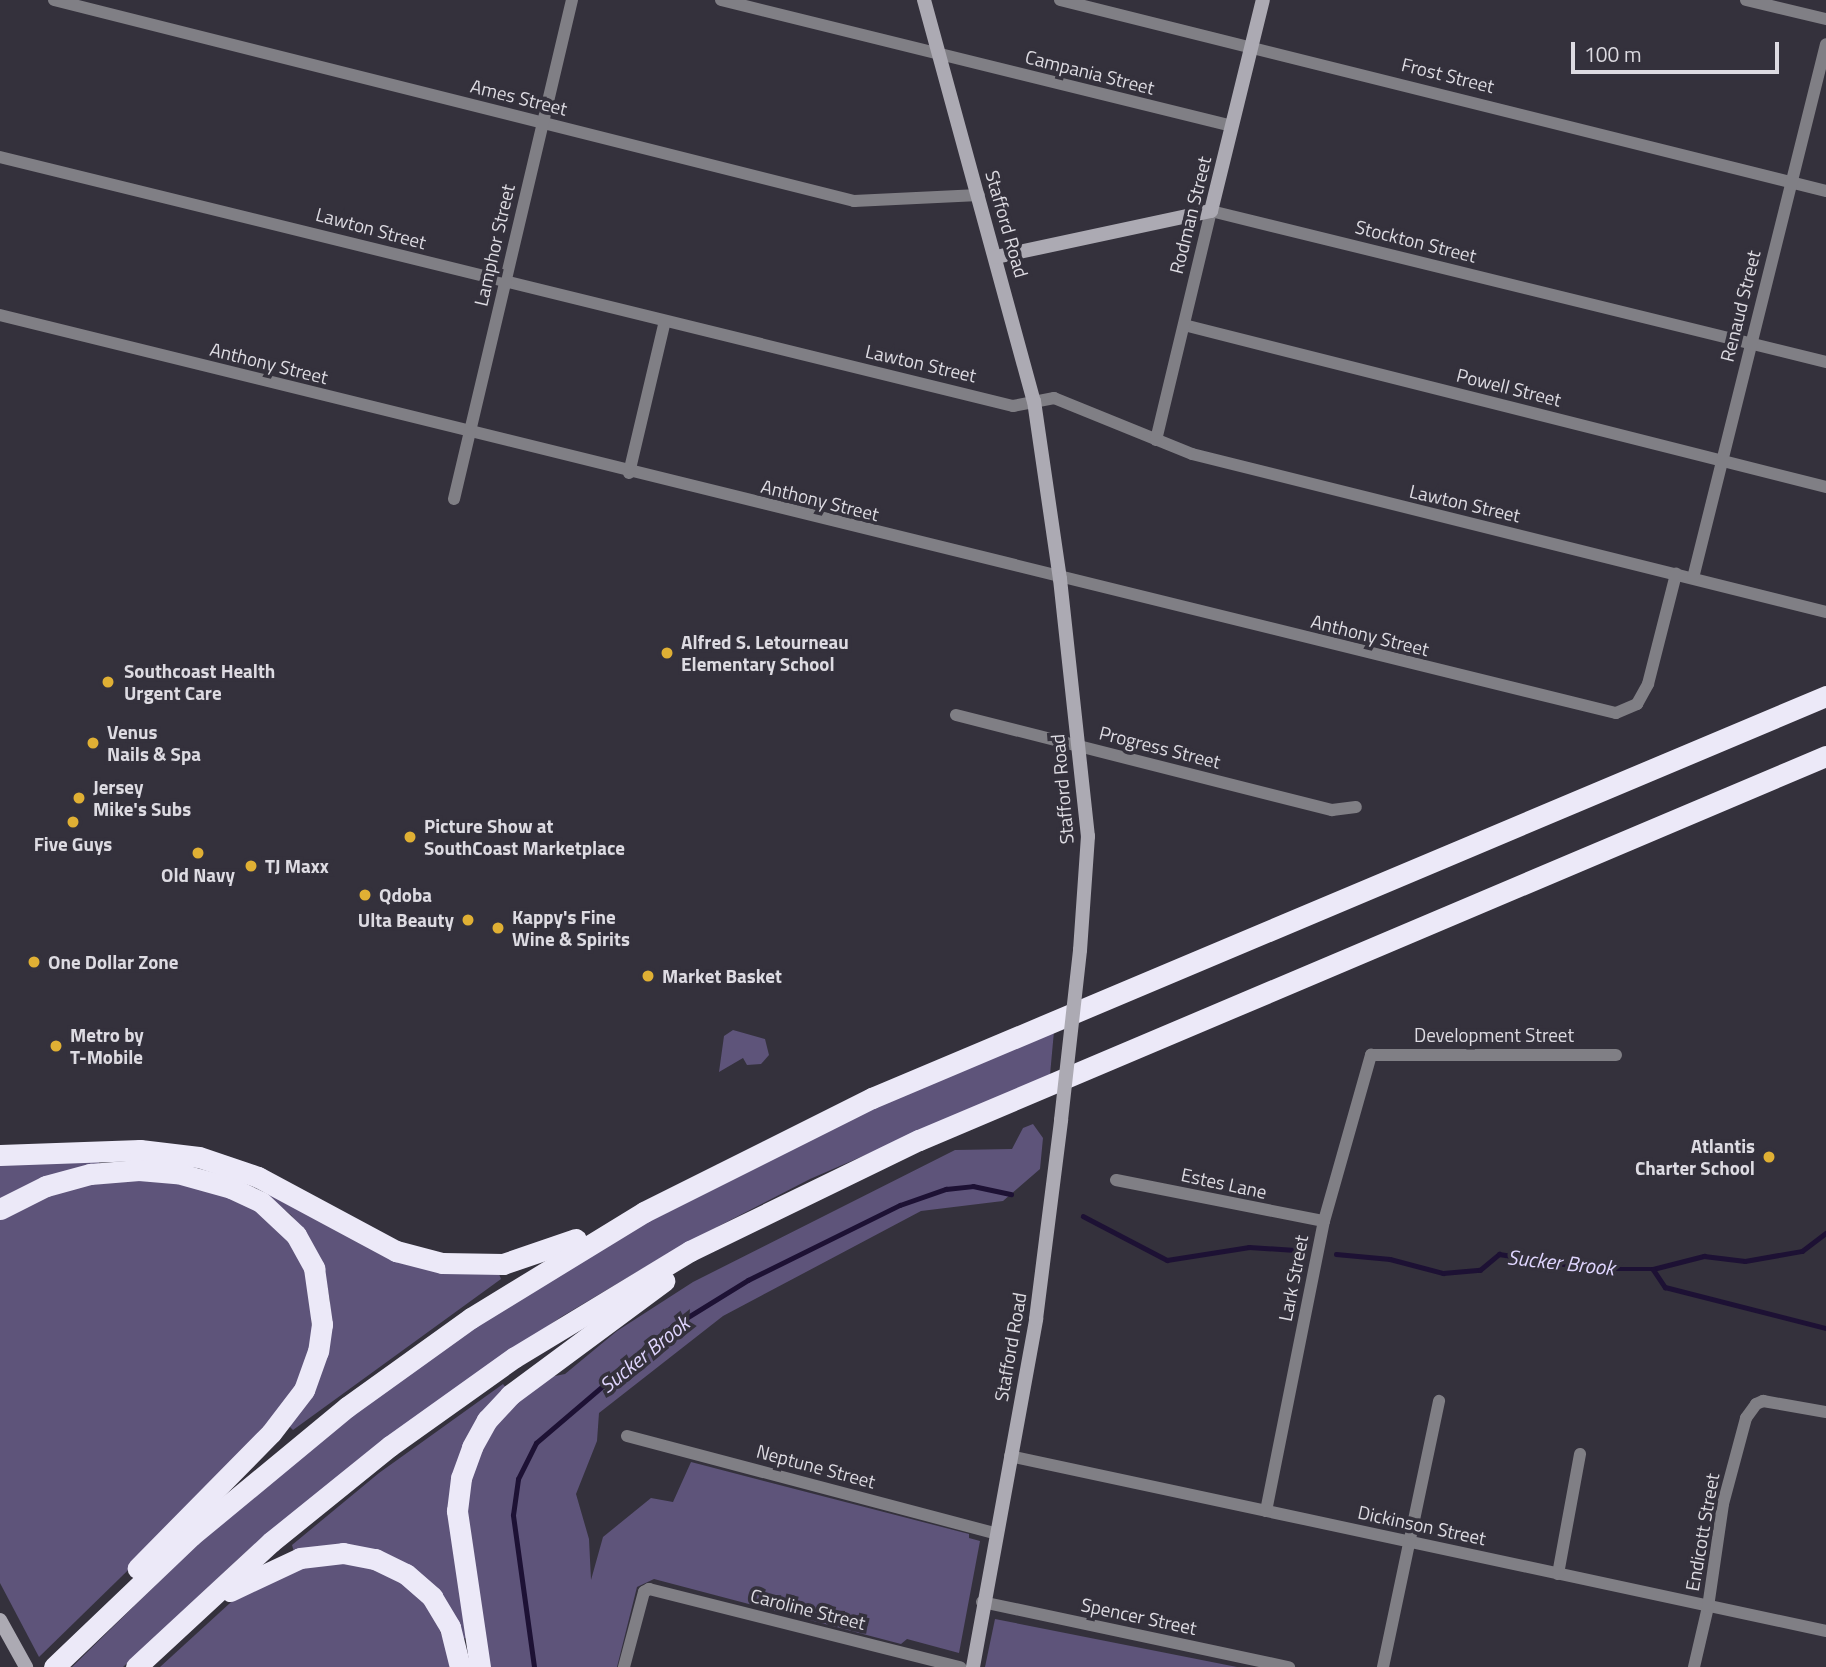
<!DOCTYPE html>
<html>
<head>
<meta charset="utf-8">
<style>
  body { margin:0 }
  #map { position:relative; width:1826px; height:1667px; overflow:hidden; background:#34313c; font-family:"Titillium Web",sans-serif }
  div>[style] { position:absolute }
  .green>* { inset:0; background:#5e547a }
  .stream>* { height:4.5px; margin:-2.25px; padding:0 2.25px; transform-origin:2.25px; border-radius:2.25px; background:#1d1134 }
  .street>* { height:12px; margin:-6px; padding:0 6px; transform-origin:6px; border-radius:6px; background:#807f85 }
  .secondary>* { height:14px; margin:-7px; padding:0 7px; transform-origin:7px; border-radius:7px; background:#acaab3 }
  .highway>* { height:21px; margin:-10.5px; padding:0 10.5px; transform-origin:10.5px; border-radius:10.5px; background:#ece9f8 }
  .secondary-bridge>* { height:14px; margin:-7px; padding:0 7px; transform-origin:7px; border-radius:7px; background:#acaab3 }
  .dots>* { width:19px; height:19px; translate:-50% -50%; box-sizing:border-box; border:4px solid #34313c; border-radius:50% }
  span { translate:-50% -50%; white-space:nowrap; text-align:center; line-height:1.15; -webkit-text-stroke:7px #34313c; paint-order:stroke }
  .street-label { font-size:19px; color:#dddbe2 }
  .poi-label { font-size:19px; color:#dddbe2; font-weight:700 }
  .left { translate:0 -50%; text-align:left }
  .right { translate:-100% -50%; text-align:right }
  .water-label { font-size:21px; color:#dfd5fe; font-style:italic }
  .scale { position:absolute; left:1571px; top:42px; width:208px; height:32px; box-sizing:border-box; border:4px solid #dddbe2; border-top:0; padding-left:9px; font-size:21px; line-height:24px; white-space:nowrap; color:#dddbe2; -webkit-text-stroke:5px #34313c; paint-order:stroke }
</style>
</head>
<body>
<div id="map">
  <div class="green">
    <i style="clip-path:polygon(733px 1030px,765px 1039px,769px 1055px,761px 1064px,747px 1065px,743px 1058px,719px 1072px,724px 1036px)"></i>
    <i style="clip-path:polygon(1054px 1031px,1050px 1075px,810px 1179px,684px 1244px,561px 1317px,370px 1450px,248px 1550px,123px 1667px,72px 1667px,218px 1524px,349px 1418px,497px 1312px,640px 1224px,831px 1127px)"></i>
    <i style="clip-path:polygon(1033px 1124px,1043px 1138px,1040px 1169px,1003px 1201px,921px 1211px,723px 1316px,599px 1413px,597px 1441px,576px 1494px,589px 1539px,591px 1580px,603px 1537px,651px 1498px,673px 1502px,691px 1462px,969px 1534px,969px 1538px,980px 1541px,959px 1653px,907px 1639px,901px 1644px,654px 1579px,637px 1587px,617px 1667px,489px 1667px,465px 1521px,473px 1467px,503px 1414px,545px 1378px,565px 1374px,617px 1331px,693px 1282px,955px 1150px,1012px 1149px,1023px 1128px)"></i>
    <i style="clip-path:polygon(99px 1158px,99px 1166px,0 1201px,0 1162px)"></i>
    <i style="clip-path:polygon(156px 1178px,231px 1195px,281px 1227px,308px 1271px,313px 1342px,292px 1396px,160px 1539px,39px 1657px,0 1583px,0 1219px,33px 1201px,87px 1185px)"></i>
    <i style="clip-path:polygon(270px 1191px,379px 1252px,499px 1274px,501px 1279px,293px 1430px,289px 1426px,330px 1330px,330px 1301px,324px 1270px,309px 1239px,291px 1215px,268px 1197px)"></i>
    <i style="clip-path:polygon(503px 1384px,507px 1389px,464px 1447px,469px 1637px,463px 1639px,420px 1574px,294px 1552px,292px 1545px,379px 1473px)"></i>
    <i style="clip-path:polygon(330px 1561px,387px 1571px,432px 1608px,453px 1667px,160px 1667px,241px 1593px,289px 1569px)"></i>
    <i style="clip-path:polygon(995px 1619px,1237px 1667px,985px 1667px)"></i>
  </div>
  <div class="stream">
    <i style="left:1083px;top:1216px;width:95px;rotate:27.6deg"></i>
    <i style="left:1167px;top:1260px;width:83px;rotate:-9deg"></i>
    <i style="left:1249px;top:1247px;width:46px;rotate:3.7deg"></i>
    <i style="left:1336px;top:1254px;width:54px;rotate:5.3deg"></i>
    <i style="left:1390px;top:1259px;width:55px;rotate:14.8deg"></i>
    <i style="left:1443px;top:1273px;width:37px;rotate:-5deg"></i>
    <i style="left:1480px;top:1270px;width:25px;rotate:-40deg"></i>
    <i style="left:1499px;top:1254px;width:98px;rotate:8.8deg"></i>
    <i style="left:1596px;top:1269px;width:57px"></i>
    <i style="left:1653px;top:1269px;width:53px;rotate:-14.3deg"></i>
    <i style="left:1704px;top:1256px;width:41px;rotate:7deg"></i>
    <i style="left:1745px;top:1261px;width:58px;rotate:-10deg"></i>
    <i style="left:1802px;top:1251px;width:30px;rotate:-37deg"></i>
    <i style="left:1653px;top:1269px;width:22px;rotate:56deg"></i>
    <i style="left:1665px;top:1287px;width:166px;rotate:14.3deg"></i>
    <i style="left:534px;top:1667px;width:153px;rotate:-97.9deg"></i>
    <i style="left:513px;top:1515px;width:36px;rotate:-82deg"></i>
    <i style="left:518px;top:1479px;width:40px;rotate:-63.4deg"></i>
    <i style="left:536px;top:1443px;width:179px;rotate:-40.5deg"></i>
    <i style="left:672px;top:1327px;width:89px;rotate:-31.7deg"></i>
    <i style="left:748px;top:1280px;width:169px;rotate:-26.3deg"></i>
    <i style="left:900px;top:1205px;width:49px;rotate:-19.2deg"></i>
    <i style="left:946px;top:1189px;width:27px;rotate:-6deg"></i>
    <i style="left:973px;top:1186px;width:39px;rotate:12deg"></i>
  </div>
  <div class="street">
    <i style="left:54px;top:0;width:825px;rotate:14.1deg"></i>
    <i style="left:854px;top:201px;width:125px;rotate:-2.7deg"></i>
    <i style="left:721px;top:0;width:526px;rotate:13.85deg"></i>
    <i style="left:1060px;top:0;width:789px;rotate:14deg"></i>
    <i style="left:1746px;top:0;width:82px;rotate:13.4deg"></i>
    <i style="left:0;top:157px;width:1043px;rotate:13.81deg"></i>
    <i style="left:1013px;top:406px;width:42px;rotate:-11deg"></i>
    <i style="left:1054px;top:398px;width:149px;rotate:22.1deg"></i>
    <i style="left:1192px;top:454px;width:653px;rotate:13.99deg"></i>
    <i style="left:0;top:315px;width:1664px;rotate:13.84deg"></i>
    <i style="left:1616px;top:713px;width:23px;rotate:-23deg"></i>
    <i style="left:1637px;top:704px;width:23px;rotate:-61deg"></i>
    <i style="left:1648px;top:684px;width:114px;rotate:-75.7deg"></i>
    <i style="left:1184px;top:325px;width:662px;rotate:14.16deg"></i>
    <i style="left:1156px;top:440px;width:236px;rotate:-76.5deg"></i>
    <i style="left:1211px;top:211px;width:633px;rotate:13.79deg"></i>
    <i style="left:629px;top:473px;width:156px;rotate:-76.7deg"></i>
    <i style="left:454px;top:499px;width:513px;rotate:-76.7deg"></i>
    <i style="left:1693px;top:578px;width:550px;rotate:-76.01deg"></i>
    <i style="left:956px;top:715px;width:388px;rotate:14.2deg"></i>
    <i style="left:1332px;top:810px;width:24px;rotate:-7deg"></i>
    <i style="left:1116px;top:1180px;width:212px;rotate:11.2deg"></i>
    <i style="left:627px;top:1436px;width:381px;rotate:14.8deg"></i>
    <i style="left:1010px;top:1456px;width:835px;rotate:12.1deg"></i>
    <i style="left:1266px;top:1511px;width:296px;rotate:-78.7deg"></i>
    <i style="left:1324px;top:1221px;width:173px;rotate:-74.2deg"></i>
    <i style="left:1371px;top:1055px;width:245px"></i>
    <i style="left:1558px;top:1574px;width:122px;rotate:-79.6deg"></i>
    <i style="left:982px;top:1602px;width:314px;rotate:12deg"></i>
    <i style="left:624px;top:1667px;width:78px;rotate:-75.1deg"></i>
    <i style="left:644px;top:1592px;width:6px;rotate:-31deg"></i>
    <i style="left:649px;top:1589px;width:321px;rotate:14.1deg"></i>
    <i style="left:1383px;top:1667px;width:272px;rotate:-78.1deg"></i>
    <i style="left:1694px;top:1667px;width:62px;rotate:-76.9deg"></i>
    <i style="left:1708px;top:1607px;width:104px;rotate:-81.7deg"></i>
    <i style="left:1723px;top:1504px;width:89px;rotate:-75deg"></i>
    <i style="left:1746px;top:1418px;width:17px;rotate:-54deg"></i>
    <i style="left:1756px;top:1404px;width:8px;rotate:-23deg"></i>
    <i style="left:1763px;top:1401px;width:64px;rotate:9.9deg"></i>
  </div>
  <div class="secondary">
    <i style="left:924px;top:0;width:416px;rotate:74.7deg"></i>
    <i style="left:1034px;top:401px;width:180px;rotate:81.7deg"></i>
    <i style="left:1060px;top:579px;width:259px;rotate:83.8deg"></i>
    <i style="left:1088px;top:836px;width:114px;rotate:94deg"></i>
    <i style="left:996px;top:257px;width:220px;rotate:-12.1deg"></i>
    <i style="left:1211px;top:211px;width:217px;rotate:-76.2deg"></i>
    <i style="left:0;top:1620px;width:54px;rotate:61deg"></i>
    <i style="left:973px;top:1667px;width:354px;rotate:-79.7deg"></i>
    <i style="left:1036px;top:1319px;width:201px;rotate:-82.8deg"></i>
  </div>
  <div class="highway">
    <i style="left:0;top:1155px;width:140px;rotate:-2deg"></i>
    <i style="left:140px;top:1150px;width:59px;rotate:6.8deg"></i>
    <i style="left:199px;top:1157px;width:62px;rotate:18.7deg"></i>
    <i style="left:258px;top:1177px;width:157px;rotate:28.2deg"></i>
    <i style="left:396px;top:1251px;width:48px;rotate:14.6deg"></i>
    <i style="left:442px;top:1263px;width:61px;rotate:0.9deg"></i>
    <i style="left:503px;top:1264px;width:77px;rotate:-18.9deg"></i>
    <i style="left:0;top:1209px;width:51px;rotate:-26.6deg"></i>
    <i style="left:46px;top:1186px;width:46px;rotate:-15.3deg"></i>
    <i style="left:90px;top:1174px;width:49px;rotate:-4.7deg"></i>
    <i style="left:139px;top:1170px;width:38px;rotate:5deg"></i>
    <i style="left:177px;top:1173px;width:56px;rotate:15.5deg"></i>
    <i style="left:231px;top:1188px;width:33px;rotate:25deg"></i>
    <i style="left:261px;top:1202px;width:48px;rotate:43.3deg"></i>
    <i style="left:296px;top:1235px;width:38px;rotate:61deg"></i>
    <i style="left:314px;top:1268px;width:57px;rotate:81.9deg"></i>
    <i style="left:322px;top:1324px;width:27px;rotate:98deg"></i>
    <i style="left:318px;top:1351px;width:41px;rotate:109.7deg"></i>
    <i style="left:304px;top:1390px;width:54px;rotate:127.5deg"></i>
    <i style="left:271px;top:1433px;width:190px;rotate:134.6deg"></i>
    <i style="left:230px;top:1591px;width:77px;rotate:-25.2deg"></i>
    <i style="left:300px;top:1558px;width:43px;rotate:-6.6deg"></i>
    <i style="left:343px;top:1553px;width:33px;rotate:11deg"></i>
    <i style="left:375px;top:1559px;width:34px;rotate:26deg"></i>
    <i style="left:406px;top:1574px;width:35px;rotate:41deg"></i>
    <i style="left:432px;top:1597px;width:35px;rotate:59deg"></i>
    <i style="left:450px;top:1627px;width:41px;rotate:76deg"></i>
    <i style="left:54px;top:1667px;width:190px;rotate:-43.7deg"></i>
    <i style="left:191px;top:1536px;width:202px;rotate:-39.6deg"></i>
    <i style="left:347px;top:1407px;width:153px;rotate:-35.7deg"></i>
    <i style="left:471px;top:1318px;width:203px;rotate:-31.5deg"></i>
    <i style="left:644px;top:1212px;width:255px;rotate:-26.6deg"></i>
    <i style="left:872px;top:1098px;width:1035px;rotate:-22.85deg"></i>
    <i style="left:136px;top:1667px;width:184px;rotate:-42.8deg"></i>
    <i style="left:271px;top:1542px;width:153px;rotate:-38.9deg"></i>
    <i style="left:390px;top:1446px;width:153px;rotate:-35.5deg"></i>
    <i style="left:515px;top:1357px;width:205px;rotate:-31.2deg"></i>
    <i style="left:690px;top:1251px;width:254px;rotate:-25.9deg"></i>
    <i style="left:919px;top:1140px;width:985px;rotate:-22.95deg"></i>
    <i style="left:480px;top:1667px;width:158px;rotate:-98.4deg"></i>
    <i style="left:457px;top:1511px;width:33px;rotate:-83deg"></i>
    <i style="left:461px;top:1478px;width:33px;rotate:-70deg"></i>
    <i style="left:472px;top:1447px;width:31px;rotate:-61deg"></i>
    <i style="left:487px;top:1420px;width:34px;rotate:-47deg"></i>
    <i style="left:510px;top:1395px;width:192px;rotate:-36.5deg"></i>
  </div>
  <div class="secondary-bridge">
    <i style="left:1061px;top:1120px;width:171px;rotate:-83.6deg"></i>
  </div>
  <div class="dots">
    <i style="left:667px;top:653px;background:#e0b034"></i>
    <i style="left:108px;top:682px;background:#e0b034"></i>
    <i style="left:93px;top:743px;background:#e0b034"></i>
    <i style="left:79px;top:798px;background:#e0b034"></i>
    <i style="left:73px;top:822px;background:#e0b034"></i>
    <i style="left:410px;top:837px;background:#e0b034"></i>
    <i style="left:198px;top:853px;background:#e0b034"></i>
    <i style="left:251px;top:866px;background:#e0b034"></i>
    <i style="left:365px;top:895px;background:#e0b034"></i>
    <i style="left:468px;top:920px;background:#e0b034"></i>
    <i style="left:498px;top:928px;background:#e0b034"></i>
    <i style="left:34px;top:962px;background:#e0b034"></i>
    <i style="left:648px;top:976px;background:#e0b034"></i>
    <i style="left:56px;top:1046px;background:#e0b034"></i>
    <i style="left:1769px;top:1157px;background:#e0b034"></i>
  </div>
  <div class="street-label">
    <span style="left:1090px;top:72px;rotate:14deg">Campania Street</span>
    <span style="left:1448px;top:75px;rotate:14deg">Frost Street</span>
    <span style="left:519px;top:97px;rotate:14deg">Ames Street</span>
    <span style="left:1190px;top:215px;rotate:-76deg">Rodman Street</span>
    <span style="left:1007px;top:224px;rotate:74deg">Stafford Road</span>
    <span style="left:371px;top:228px;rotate:15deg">Lawton Street</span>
    <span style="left:1416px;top:241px;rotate:14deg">Stockton Street</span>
    <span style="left:494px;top:245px;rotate:-77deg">Lamphor Street</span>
    <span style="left:1740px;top:306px;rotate:-76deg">Renaud Street</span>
    <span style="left:269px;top:363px;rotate:14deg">Anthony Street</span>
    <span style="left:921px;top:363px;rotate:13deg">Lawton Street</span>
    <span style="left:1509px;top:387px;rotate:14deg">Powell Street</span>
    <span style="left:820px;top:500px;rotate:14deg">Anthony Street</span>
    <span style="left:1465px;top:503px;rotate:13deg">Lawton Street</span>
    <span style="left:1370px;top:635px;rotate:14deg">Anthony Street</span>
    <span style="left:1160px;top:747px;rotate:14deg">Progress Street</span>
    <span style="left:1062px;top:789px;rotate:-95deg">Stafford Road</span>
    <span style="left:1494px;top:1035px">Development Street</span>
    <span style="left:1224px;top:1183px;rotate:12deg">Estes Lane</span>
    <span style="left:1293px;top:1278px;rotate:-79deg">Lark Street</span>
    <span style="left:1010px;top:1347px;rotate:-80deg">Stafford Road</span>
    <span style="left:816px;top:1466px;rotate:15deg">Neptune Street</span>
    <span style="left:1422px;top:1525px;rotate:12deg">Dickinson Street</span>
    <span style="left:1702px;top:1532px;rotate:-80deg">Endicott Street</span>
    <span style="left:808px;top:1609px;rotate:14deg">Caroline Street</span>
    <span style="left:1139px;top:1616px;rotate:12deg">Spencer Street</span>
  </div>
  <div class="poi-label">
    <span class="left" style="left:681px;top:653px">Alfred S. Letourneau<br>Elementary School</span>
    <span class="left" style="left:124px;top:682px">Southcoast Health<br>Urgent Care</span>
    <span class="left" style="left:107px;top:743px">Venus<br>Nails &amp; Spa</span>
    <span class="left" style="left:93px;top:798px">Jersey<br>Mike's Subs</span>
    <span class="left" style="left:424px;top:837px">Picture Show at<br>SouthCoast Marketplace</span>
    <span style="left:73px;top:844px">Five Guys</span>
    <span class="left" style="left:265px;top:866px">TJ Maxx</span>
    <span style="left:198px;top:875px">Old Navy</span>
    <span class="left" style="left:379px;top:895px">Qdoba</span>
    <span class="left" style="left:512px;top:928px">Kappy's Fine<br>Wine &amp; Spirits</span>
    <span class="right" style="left:454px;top:920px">Ulta Beauty</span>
    <span class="left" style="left:48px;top:962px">One Dollar Zone</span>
    <span class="left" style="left:662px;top:976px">Market Basket</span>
    <span class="left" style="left:70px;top:1046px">Metro by<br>T-Mobile</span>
    <span class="right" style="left:1755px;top:1157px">Atlantis<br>Charter School</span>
  </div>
  <div class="water-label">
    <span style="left:1561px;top:1262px;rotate:6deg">Sucker Brook</span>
    <span style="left:644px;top:1354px;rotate:-39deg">Sucker Brook</span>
  </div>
  <div class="scale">100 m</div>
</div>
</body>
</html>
